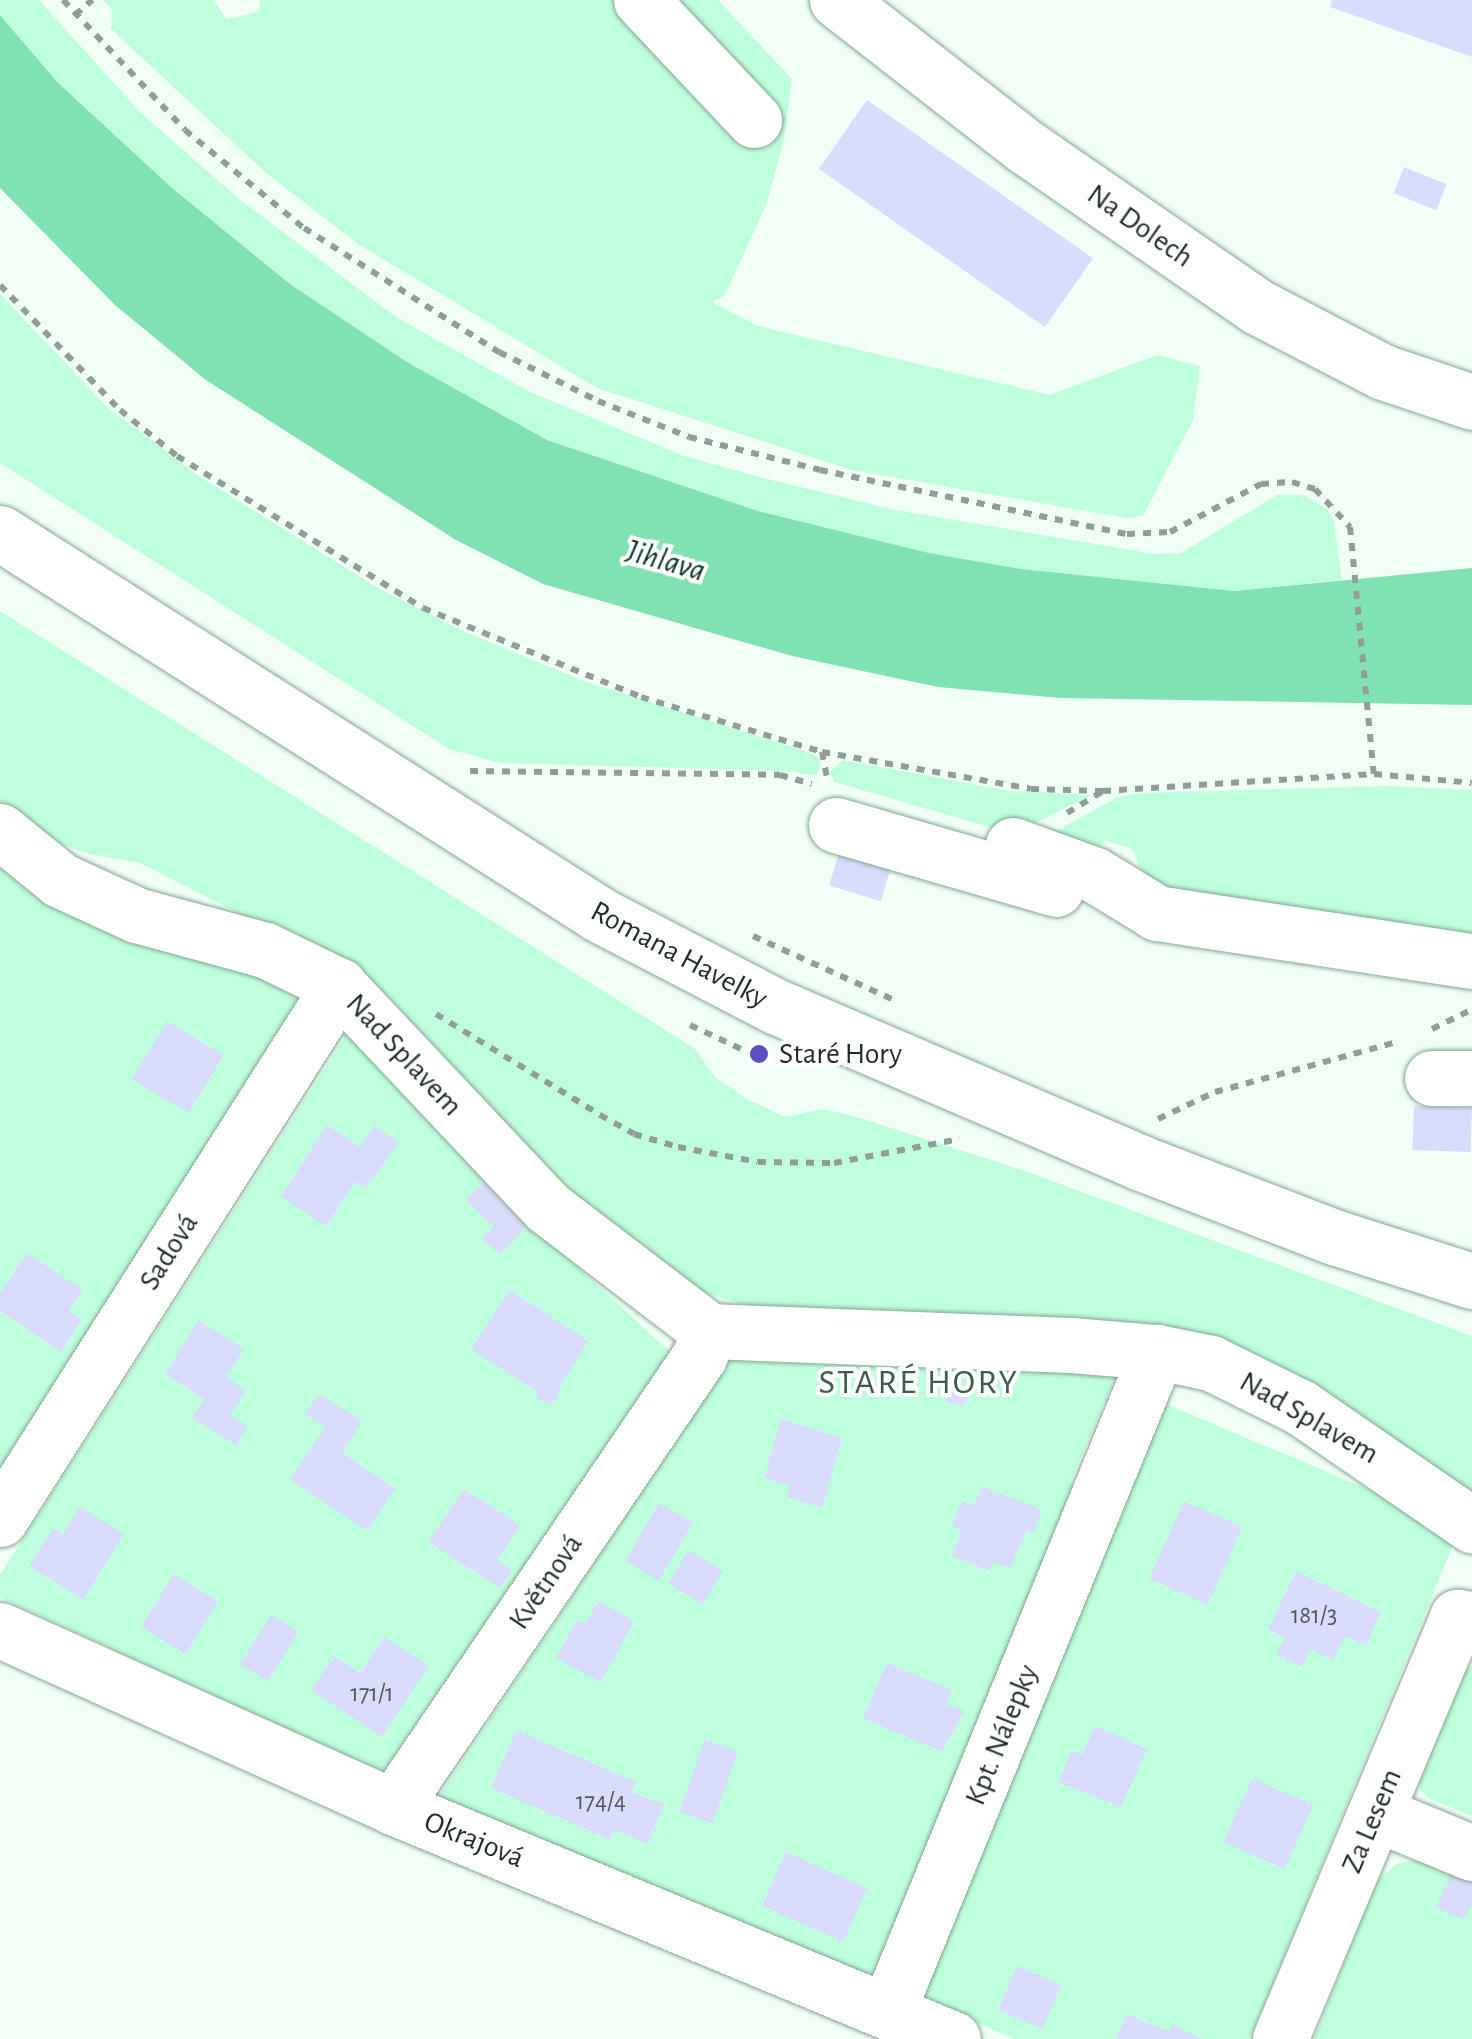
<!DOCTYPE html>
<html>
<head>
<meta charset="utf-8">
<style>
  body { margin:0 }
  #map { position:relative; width:1472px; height:2039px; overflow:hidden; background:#f1fff7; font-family:"Alegreya Sans",sans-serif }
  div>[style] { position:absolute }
  .green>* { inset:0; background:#beffdd }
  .water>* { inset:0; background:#80e2b2 }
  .building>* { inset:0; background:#d9dcfc; transform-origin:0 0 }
  .path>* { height:6px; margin-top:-3px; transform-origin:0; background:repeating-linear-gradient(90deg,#919e97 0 8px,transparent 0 16px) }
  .roads { filter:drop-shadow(0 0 2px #85a594) drop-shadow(0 0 2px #85a594) }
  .minor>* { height:55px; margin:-27.5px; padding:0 27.5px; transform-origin:27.5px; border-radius:27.5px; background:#fff }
  .dots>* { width:28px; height:28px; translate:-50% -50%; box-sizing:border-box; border:5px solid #fff; border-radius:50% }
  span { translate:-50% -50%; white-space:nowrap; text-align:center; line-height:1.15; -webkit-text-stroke:8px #fff; paint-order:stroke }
  .number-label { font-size:25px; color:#4e585b }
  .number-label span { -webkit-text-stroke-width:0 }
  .street-label { font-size:30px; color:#1f2c25 }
  .poi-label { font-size:30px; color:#1f2c25 }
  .left { translate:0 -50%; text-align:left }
  .water-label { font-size:32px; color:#083523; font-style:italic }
  .quarter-label { font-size:35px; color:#3d5b4b; letter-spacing:2.5px }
</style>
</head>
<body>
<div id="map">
  <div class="green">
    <i style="clip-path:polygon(0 0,39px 0,141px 113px,239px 199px,396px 317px,528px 391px,684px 456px,767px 479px,896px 510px,1154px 554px,1181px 553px,1277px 495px,1304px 495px,1327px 509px,1334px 522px,1342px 580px,1234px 591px,1021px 569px,929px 553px,758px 511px,547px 440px,407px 362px,290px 284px,172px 188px,56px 82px,0 15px)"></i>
    <i style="clip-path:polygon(103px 0,214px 0,226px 19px,259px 12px,260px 0,718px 0,792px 79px,784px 139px,767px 203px,725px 295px,712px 302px,758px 326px,1050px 395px,1157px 355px,1200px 366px,1193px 420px,1143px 516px,1125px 518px,852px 470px,597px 388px,358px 244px,266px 173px,111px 29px,112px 9px)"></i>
    <i style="clip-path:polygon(0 294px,107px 407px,197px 475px,378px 588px,465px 632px,584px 681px,811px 753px,820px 759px,819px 771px,814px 776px,789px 771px,500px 763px,449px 749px,0 463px)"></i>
    <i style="clip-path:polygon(0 611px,694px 1048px,715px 1077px,747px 1099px,785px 1117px,823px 1109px,857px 1117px,1028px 1172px,1472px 1336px,1472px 1521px,1287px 1392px,897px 1321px,741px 1304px,639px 1273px,257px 923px,140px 863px,84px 853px,31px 830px,0 807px)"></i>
    <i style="clip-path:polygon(843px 760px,1009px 791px,1091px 795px,1014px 834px,834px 782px,830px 772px)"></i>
    <i style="clip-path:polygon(1389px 786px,1472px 790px,1472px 950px,1147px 884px,1132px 849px,1105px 840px,1093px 858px,1038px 841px,1116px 798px,1138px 793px)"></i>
    <i style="clip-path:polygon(0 856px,41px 900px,313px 991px,0 1476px)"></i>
    <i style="clip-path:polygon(356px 1020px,533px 1225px,672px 1354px,390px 1778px,0 1597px,0 1575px)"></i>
    <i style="clip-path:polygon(741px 1342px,1121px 1363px,1070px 1483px,1079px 1487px,872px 1982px,438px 1798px)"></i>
    <i style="clip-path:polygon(1166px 1404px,1460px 1528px,1250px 2039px,1015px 2039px,920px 1998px)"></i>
    <i style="clip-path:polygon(1472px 1666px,1472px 1816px,1430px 1799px,1420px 1790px,1419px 1777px,1463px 1671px)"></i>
    <i style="clip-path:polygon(1426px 1858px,1472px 1876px,1472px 2039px,1314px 2039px,1376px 1882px,1396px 1864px)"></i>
  </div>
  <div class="water">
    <i style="clip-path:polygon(0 15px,57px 82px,172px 188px,290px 284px,407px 362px,547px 440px,758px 511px,929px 553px,1021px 569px,1234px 591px,1472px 568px,1472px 705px,1060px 698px,938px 687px,792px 656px,543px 584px,456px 540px,206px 380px,115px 305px,0 188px)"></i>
  </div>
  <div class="building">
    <i style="clip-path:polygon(1332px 0,1472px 0,1472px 57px,1330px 7px)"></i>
    <i style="left:867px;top:100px;width:276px;height:84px;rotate:35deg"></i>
    <i style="left:1404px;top:167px;width:46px;height:28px;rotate:22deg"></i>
    <i style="left:839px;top:853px;width:54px;height:34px;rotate:17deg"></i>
    <i style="left:167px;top:1021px;width:66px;height:68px;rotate:31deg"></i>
    <i style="left:1414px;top:1106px;width:58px;height:44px;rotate:2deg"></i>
    <i style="clip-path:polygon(327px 1125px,360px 1147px,375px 1126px,399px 1142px,366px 1188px,356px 1181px,326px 1226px,281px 1196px)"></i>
    <i style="clip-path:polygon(484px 1182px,528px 1225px,499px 1255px,482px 1238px,494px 1227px,466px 1200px)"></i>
    <i style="clip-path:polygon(27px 1253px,83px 1290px,69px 1311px,82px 1319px,61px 1352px,0 1311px,0 1293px)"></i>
    <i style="clip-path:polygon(510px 1290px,588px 1341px,560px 1386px,556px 1401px,546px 1403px,538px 1399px,536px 1391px,471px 1349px)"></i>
    <i style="clip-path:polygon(199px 1320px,244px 1349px,226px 1377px,246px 1391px,230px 1415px,248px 1426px,236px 1445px,192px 1418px,204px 1399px,165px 1374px)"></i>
    <i style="left:949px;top:1390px;width:19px;height:12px;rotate:16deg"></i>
    <i style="clip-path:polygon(319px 1394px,362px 1421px,342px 1453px,395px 1488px,367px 1530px,290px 1480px,325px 1427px,305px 1414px)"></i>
    <i style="clip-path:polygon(781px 1419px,842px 1438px,822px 1508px,786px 1497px,790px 1486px,764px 1478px)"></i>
    <i style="clip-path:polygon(982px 1487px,1036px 1507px,1041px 1513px,1033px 1533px,1027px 1530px,1010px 1568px,994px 1562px,990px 1571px,952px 1556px,962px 1531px,952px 1526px,962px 1501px,974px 1506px)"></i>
    <i style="clip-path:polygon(464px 1489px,520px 1525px,497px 1561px,512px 1570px,500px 1588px,428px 1542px)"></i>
    <i style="left:1184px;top:1501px;width:64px;height:85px;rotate:24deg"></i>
    <i style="left:659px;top:1503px;width:39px;height:67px;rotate:30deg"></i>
    <i style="clip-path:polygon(80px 1507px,124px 1534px,83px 1600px,29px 1566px,53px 1528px,63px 1534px)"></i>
    <i style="left:689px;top:1550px;width:40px;height:39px;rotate:32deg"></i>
    <i style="clip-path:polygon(1296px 1571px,1381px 1612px,1366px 1646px,1345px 1636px,1333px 1660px,1310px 1649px,1302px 1667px,1276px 1655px,1285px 1638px,1268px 1630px)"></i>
    <i style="left:174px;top:1574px;width:52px;height:62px;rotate:32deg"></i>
    <i style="clip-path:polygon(598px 1601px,634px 1621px,601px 1682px,556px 1658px,577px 1620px,585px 1624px)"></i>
    <i style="left:271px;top:1615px;width:32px;height:58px;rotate:32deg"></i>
    <i style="clip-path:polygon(384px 1637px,429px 1666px,382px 1737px,311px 1690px,334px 1656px,360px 1673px)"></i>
    <i style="clip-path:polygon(887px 1663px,952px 1690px,946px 1704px,964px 1711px,942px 1752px,863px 1718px)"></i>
    <i style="clip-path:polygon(1095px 1726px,1147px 1749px,1121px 1807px,1058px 1782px,1072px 1750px,1082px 1755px)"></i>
    <i style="clip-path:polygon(516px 1730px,636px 1782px,632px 1792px,664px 1804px,648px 1844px,615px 1830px,610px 1840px,491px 1788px)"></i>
    <i style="left:705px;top:1740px;width:35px;height:76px;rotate:20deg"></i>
    <i style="left:1252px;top:1778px;width:67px;height:70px;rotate:24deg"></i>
    <i style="left:786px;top:1852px;width:89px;height:59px;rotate:24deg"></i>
    <i style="clip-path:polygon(1453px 1868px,1472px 1876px,1472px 1905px,1463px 1919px,1436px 1908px)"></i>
    <i style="left:1017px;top:1966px;width:48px;height:48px;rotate:23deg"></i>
    <i style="clip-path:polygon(1127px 2014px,1169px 2032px,1172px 2025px,1202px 2039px,1116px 2039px)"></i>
  </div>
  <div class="path">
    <i style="left:63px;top:0;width:178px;rotate:46.8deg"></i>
    <i style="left:185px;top:130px;width:154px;rotate:39.5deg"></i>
    <i style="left:304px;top:228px;width:231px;rotate:32.5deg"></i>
    <i style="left:499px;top:352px;width:110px;rotate:26.3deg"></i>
    <i style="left:598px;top:401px;width:98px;rotate:21.6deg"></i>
    <i style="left:689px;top:437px;width:135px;rotate:14.1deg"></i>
    <i style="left:820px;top:470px;width:314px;rotate:11.8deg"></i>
    <i style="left:1127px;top:534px;width:43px;rotate:-2.7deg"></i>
    <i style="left:1170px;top:532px;width:103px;rotate:-27.8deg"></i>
    <i style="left:1261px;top:484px;width:31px;rotate:-4deg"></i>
    <i style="left:1292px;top:482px;width:24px;rotate:17deg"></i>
    <i style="left:1315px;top:489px;width:52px;rotate:47.4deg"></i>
    <i style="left:1350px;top:527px;width:248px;rotate:84.5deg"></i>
    <i style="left:75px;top:15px;width:23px;rotate:-41deg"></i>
    <i style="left:0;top:285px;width:173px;rotate:46.2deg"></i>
    <i style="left:120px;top:410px;width:73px;rotate:38.9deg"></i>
    <i style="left:177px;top:456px;width:289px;rotate:31.7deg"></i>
    <i style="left:423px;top:608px;width:235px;rotate:22.2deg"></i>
    <i style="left:641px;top:697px;width:189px;rotate:16.9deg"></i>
    <i style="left:822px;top:752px;width:212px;rotate:10deg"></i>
    <i style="left:1031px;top:789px;width:72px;rotate:1.6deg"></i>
    <i style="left:1103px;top:791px;width:272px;rotate:-3.6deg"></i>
    <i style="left:1374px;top:774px;width:98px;rotate:5.2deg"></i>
    <i style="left:822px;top:752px;width:26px;rotate:79deg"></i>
    <i style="left:470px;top:771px;width:310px;rotate:0.7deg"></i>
    <i style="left:780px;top:775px;width:33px;rotate:16deg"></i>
    <i style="left:1067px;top:813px;width:42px;rotate:-31.4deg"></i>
    <i style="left:753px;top:936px;width:153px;rotate:24.4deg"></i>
    <i style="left:436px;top:1014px;width:193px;rotate:31.6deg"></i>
    <i style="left:600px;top:1115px;width:39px;rotate:29deg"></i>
    <i style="left:634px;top:1134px;width:46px;rotate:16.5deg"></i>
    <i style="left:678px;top:1147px;width:81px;rotate:10.6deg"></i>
    <i style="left:758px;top:1162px;width:76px;rotate:0.8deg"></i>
    <i style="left:834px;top:1163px;width:128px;rotate:-10.8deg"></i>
    <i style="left:690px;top:1025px;width:68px;rotate:25.1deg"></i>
    <i style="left:1432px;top:1029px;width:43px;rotate:-26deg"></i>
    <i style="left:1158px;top:1119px;width:63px;rotate:-25.3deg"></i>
    <i style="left:1215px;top:1092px;width:189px;rotate:-15.4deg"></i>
  </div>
  <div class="roads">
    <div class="minor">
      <i style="left:641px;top:0;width:165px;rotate:46.7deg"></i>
      <i style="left:837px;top:0;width:239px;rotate:37.9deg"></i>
      <i style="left:1026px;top:147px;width:282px;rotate:34.6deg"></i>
      <i style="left:1258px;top:307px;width:141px;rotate:27.5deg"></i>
      <i style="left:1383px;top:372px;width:94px;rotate:18.6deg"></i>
      <i style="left:0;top:533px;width:711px;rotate:32.48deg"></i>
      <i style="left:600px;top:915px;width:197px;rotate:27.5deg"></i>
      <i style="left:775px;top:1006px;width:398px;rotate:23.2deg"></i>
      <i style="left:1141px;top:1163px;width:207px;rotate:21deg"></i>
      <i style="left:1334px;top:1237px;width:145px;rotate:17.7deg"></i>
      <i style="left:836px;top:825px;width:229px;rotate:16.2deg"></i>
      <i style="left:0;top:831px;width:77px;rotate:39.2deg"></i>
      <i style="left:60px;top:880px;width:84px;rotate:24.7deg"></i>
      <i style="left:136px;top:915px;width:134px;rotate:15.2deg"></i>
      <i style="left:265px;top:950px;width:82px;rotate:25.9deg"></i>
      <i style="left:339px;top:986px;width:303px;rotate:46.7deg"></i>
      <i style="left:547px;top:1207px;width:204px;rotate:37.4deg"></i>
      <i style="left:709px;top:1331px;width:28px;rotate:111deg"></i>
      <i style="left:699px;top:1357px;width:544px;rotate:124.22deg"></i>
      <i style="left:1013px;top:845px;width:87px;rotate:20.1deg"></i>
      <i style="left:1095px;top:875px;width:73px;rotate:31.5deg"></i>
      <i style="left:1157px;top:913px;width:319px;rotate:8.7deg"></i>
      <i style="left:1432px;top:1078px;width:40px"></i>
      <i style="left:709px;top:1331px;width:362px;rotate:2.2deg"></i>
      <i style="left:1071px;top:1345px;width:86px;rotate:4.7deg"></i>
      <i style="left:1157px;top:1352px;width:55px;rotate:11.5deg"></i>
      <i style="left:1211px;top:1363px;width:99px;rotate:26.3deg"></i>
      <i style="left:1300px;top:1407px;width:209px;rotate:34.5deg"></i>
      <i style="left:0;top:1519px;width:632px;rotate:-57.54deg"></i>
      <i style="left:0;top:1630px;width:431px;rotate:24.2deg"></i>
      <i style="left:393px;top:1807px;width:606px;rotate:22.5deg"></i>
      <i style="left:1375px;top:1813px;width:105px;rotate:22.4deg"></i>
      <i style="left:888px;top:2010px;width:711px;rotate:-67.76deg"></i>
      <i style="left:1280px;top:2039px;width:458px;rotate:-67.2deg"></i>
      <i style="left:1457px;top:1617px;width:15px;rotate:8deg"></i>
    </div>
  </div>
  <div class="dots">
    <i style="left:759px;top:1054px;background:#594ec6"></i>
  </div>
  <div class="number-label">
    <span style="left:1314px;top:1616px">181/3</span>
    <span style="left:372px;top:1694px">171/1</span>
    <span style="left:601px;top:1802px">174/4</span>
  </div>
  <div class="street-label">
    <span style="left:1140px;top:226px;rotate:35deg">Na Dolech</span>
    <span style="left:679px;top:955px;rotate:28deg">Romana Havelky</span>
    <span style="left:404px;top:1055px;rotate:47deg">Nad Splavem</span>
    <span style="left:169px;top:1252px;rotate:-58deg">Sadová</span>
    <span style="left:1309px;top:1418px;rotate:30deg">Nad Splavem</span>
    <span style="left:546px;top:1582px;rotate:-56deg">Květnová</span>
    <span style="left:1002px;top:1735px;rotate:-68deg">Kpt. Nálepky</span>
    <span style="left:1372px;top:1821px;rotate:-67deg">Za Lesem</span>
    <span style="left:474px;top:1840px;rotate:22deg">Okrajová</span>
  </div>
  <div class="poi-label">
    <span class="left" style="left:779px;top:1054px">Staré Hory</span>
  </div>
  <div class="water-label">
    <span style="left:666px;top:561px;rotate:16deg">Jihlava</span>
  </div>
  <div class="quarter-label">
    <span style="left:919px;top:1383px">STARÉ HORY</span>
  </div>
</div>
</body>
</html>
